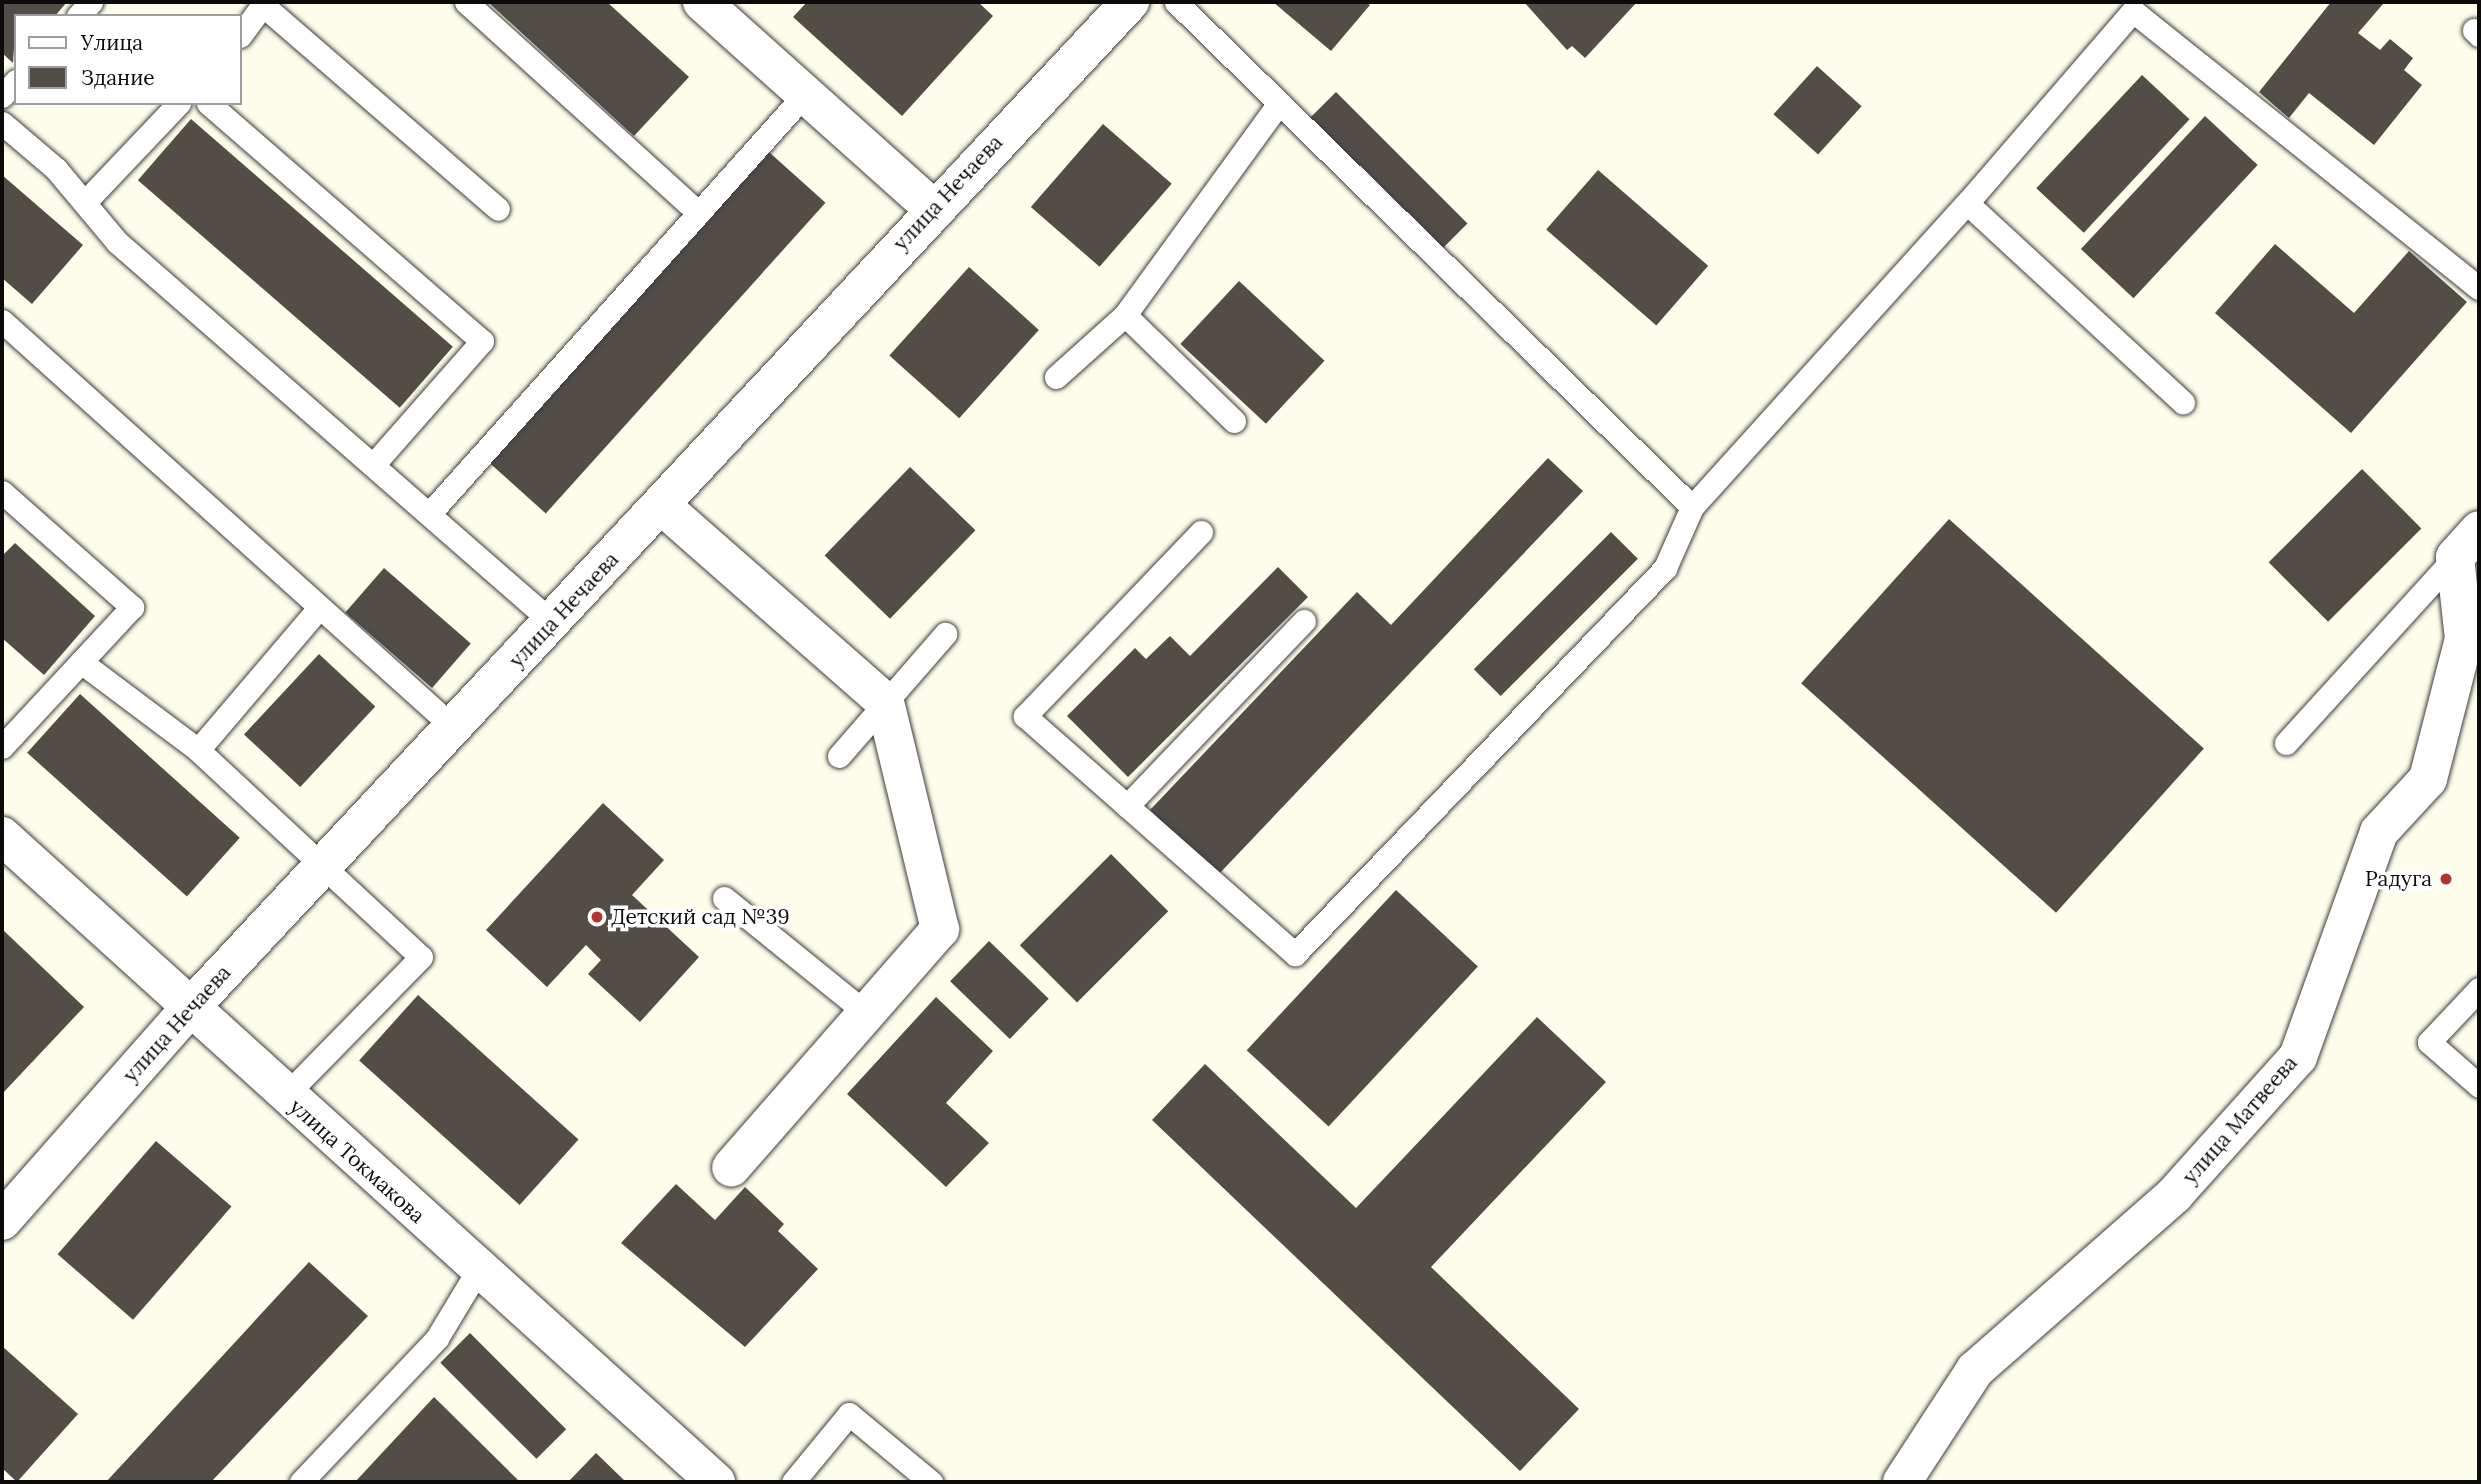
<!DOCTYPE html>
<html>
<head>
<meta charset="utf-8">
<style>
  body { margin:0 }
  #map { position:relative; width:2481px; height:1484px; overflow:hidden; background:#fefcea; font-family:Lora,serif }
  div>[style] { position:absolute }
  .building>* { inset:0; background:#534d48; transform-origin:0 0 }
  .roads { filter:drop-shadow(0 0 2px #3e3e3e) drop-shadow(0 0 2px #3e3e3e) }
  .lane>* { height:23px; margin:-11.5px; padding:0 11.5px; transform-origin:11.5px; border-radius:11.5px; background:#fff }
  .street>* { height:38px; margin:-19px; padding:0 19px; transform-origin:19px; border-radius:19px; background:#fff }
  .dots>* { width:19px; height:19px; translate:-50% -50%; box-sizing:border-box; border:4px solid #fff; border-radius:50% }
  span { translate:-50% -50%; white-space:nowrap; text-align:center; line-height:1.15; -webkit-text-stroke:7px #fff; paint-order:stroke }
  .street-label { font-size:21px; color:#0b0b0b }
  .poi-label { font-size:21px; color:#0b0b0b }
  .right { translate:-100% -50%; text-align:right }
  .left { translate:0 -50%; text-align:left }
  .frame { position:absolute; inset:0; border:4px solid #0b0b0b; pointer-events:none }
  .legend { position:absolute; left:14px; top:14px; width:228px; height:91px; box-sizing:border-box; background:#fff; border:2px solid #9d9d9d; margin:0; padding:9px 12px; list-style:none; font-size:21px; color:#0b0b0b }
  .legend li { display:flex; align-items:center; gap:14px; height:35px }
  .legend b { width:35px; border:2px solid #9d9d9d }
</style>
</head>
<body>
<div id="map">
  <div class="building">
    <i style="clip-path:polygon(2px 2px,67px 2px,55px 16px,16px 16px,13px 63px,2px 53px)"></i>
    <i style="clip-path:polygon(488px 2px,607px 2px,689px 77px,634px 136px)"></i>
    <i style="clip-path:polygon(807px 2px,978px 2px,993px 16px,902px 116px,793px 17px)"></i>
    <i style="clip-path:polygon(1273px 2px,1366px 2px,1370px 5px,1331px 51px)"></i>
    <i style="clip-path:polygon(1524px 2px,1637px 2px,1585px 58px,1572px 46px,1567px 50px)"></i>
    <i style="clip-path:polygon(2331px 2px,2383px 4px,2358px 33px,2380px 50px,2390px 39px,2413px 58px,2404px 70px,2422px 85px,2374px 145px,2309px 93px,2289px 118px,2259px 92px)"></i>
    <i style="left:1817px;top:66px;width:60px;height:65px;rotate:42deg"></i>
    <i style="left:2142px;top:75px;width:65px;height:155px;rotate:43deg"></i>
    <i style="left:1336px;top:92px;width:186px;height:40px;rotate:45deg"></i>
    <i style="left:2205px;top:116px;width:72px;height:182px;rotate:43deg"></i>
    <i style="left:191px;top:119px;width:347px;height:81px;rotate:41deg"></i>
    <i style="left:1103px;top:124px;width:91px;height:110px;rotate:41deg"></i>
    <i style="left:769px;top:152px;width:76px;height:418px;rotate:42deg"></i>
    <i style="left:1598px;top:170px;width:146px;height:79px;rotate:41deg"></i>
    <i style="clip-path:polygon(2px 175px,83px 245px,32px 304px,2px 278px)"></i>
    <i style="clip-path:polygon(2275px 244px,2354px 313px,2409px 251px,2467px 302px,2351px 433px,2215px 313px)"></i>
    <i style="left:969px;top:267px;width:94px;height:119px;rotate:42deg"></i>
    <i style="left:1239px;top:281px;width:117px;height:86px;rotate:43deg"></i>
    <i style="clip-path:polygon(1548px 458px,1583px 491px,1218px 875px,1150px 810px,1357px 592px,1391px 625px)"></i>
    <i style="left:910px;top:467px;width:91px;height:123px;rotate:44deg"></i>
    <i style="left:2362px;top:469px;width:84px;height:132px;rotate:45deg"></i>
    <i style="left:1949px;top:519px;width:343px;height:221px;rotate:42deg"></i>
    <i style="left:1611px;top:532px;width:38px;height:194px;rotate:45deg"></i>
    <i style="clip-path:polygon(15px 543px,95px 616px,44px 675px,2px 638px,2px 556px)"></i>
    <i style="clip-path:polygon(1278px 567px,1308px 597px,1128px 777px,1067px 716px,1135px 648px,1146px 659px,1170px 636px,1190px 656px)"></i>
    <i style="left:384px;top:568px;width:115px;height:59px;rotate:41deg"></i>
    <i style="left:319px;top:654px;width:77px;height:110px;rotate:43deg"></i>
    <i style="left:80px;top:694px;width:215px;height:79px;rotate:42deg"></i>
    <i style="clip-path:polygon(603px 803px,664px 860px,632px 895px,699px 957px,640px 1022px,588px 974px,601px 960px,586px 945px,547px 987px,486px 930px)"></i>
    <i style="left:1111px;top:854px;width:81px;height:129px;rotate:45deg"></i>
    <i style="left:1396px;top:890px;width:112px;height:219px;rotate:43deg"></i>
    <i style="clip-path:polygon(2px 929px,84px 1007px,2px 1094px)"></i>
    <i style="left:989px;top:941px;width:83px;height:56px;rotate:44deg"></i>
    <i style="left:418px;top:995px;width:216px;height:88px;rotate:42deg"></i>
    <i style="clip-path:polygon(936px 997px,993px 1051px,946px 1103px,989px 1143px,946px 1187px,847px 1094px)"></i>
    <i style="clip-path:polygon(1537px 1017px,1606px 1082px,1431px 1267px,1579px 1409px,1520px 1471px,1152px 1120px,1205px 1064px,1356px 1208px)"></i>
    <i style="left:156px;top:1141px;width:100px;height:150px;rotate:41deg"></i>
    <i style="clip-path:polygon(676px 1184px,715px 1220px,745px 1187px,784px 1224px,778px 1231px,818px 1269px,745px 1347px,621px 1243px)"></i>
    <i style="clip-path:polygon(309px 1262px,368px 1316px,211px 1482px,106px 1482px)"></i>
    <i style="left:470px;top:1333px;width:136px;height:42px;rotate:45deg"></i>
    <i style="clip-path:polygon(2px 1346px,78px 1414px,17px 1482px,2px 1468px)"></i>
    <i style="clip-path:polygon(434px 1397px,519px 1481px,518px 1482px,355px 1482px)"></i>
    <i style="clip-path:polygon(596px 1453px,626px 1482px,568px 1482px)"></i>
  </div>
  <div class="roads">
    <div class="lane">
      <i style="left:466px;top:2px;width:314px;rotate:42.2deg"></i>
      <i style="left:1176px;top:2px;width:722px;rotate:44.38deg"></i>
      <i style="left:265px;top:7px;width:308px;rotate:40.9deg"></i>
      <i style="left:78px;top:16px;width:19px;rotate:-47deg"></i>
      <i style="left:2474px;top:30px;width:7px;rotate:45deg"></i>
      <i style="left:240px;top:36px;width:42px;rotate:-53.7deg"></i>
      <i style="left:2px;top:96px;width:21px;rotate:-47deg"></i>
      <i style="left:208px;top:103px;width:363px;rotate:41deg"></i>
      <i style="left:482px;top:341px;width:165px;rotate:131.3deg"></i>
      <i style="left:2px;top:123px;width:71px;rotate:40.4deg"></i>
      <i style="left:56px;top:169px;width:95px;rotate:50.1deg"></i>
      <i style="left:117px;top:242px;width:578px;rotate:41.14deg"></i>
      <i style="left:85px;top:202px;width:137px;rotate:-46.5deg"></i>
      <i style="left:1967px;top:203px;width:254px;rotate:-49.2deg"></i>
      <i style="left:2133px;top:11px;width:443px;rotate:38.7deg"></i>
      <i style="left:2px;top:321px;width:607px;rotate:41.99deg"></i>
      <i style="left:1056px;top:377px;width:93px;rotate:-41.9deg"></i>
      <i style="left:1234px;top:421px;width:152px;rotate:-135.8deg"></i>
      <i style="left:1125px;top:315px;width:262px;rotate:-54deg"></i>
      <i style="left:2px;top:492px;width:174px;rotate:41.5deg"></i>
      <i style="left:132px;top:607px;width:191px;rotate:132.9deg"></i>
      <i style="left:429px;top:514px;width:564px;rotate:-48.16deg"></i>
      <i style="left:1201px;top:532px;width:255px;rotate:133.7deg"></i>
      <i style="left:1025px;top:716px;width:360px;rotate:41.4deg"></i>
      <i style="left:1295px;top:954px;width:535px;rotate:-46.21deg"></i>
      <i style="left:1665px;top:568px;width:67px;rotate:-66.1deg"></i>
      <i style="left:1692px;top:507px;width:410px;rotate:-47.9deg"></i>
      <i style="left:1967px;top:203px;width:294px;rotate:42.7deg"></i>
      <i style="left:81px;top:662px;width:146px;rotate:36.9deg"></i>
      <i style="left:198px;top:750px;width:304px;rotate:42.9deg"></i>
      <i style="left:421px;top:957px;width:194px;rotate:134.4deg"></i>
      <i style="left:2286px;top:743px;width:251px;rotate:-47.7deg"></i>
      <i style="left:198px;top:750px;width:185px;rotate:-49.6deg"></i>
      <i style="left:839px;top:756px;width:162px;rotate:-49deg"></i>
      <i style="left:1127px;top:806px;width:256px;rotate:-46.3deg"></i>
      <i style="left:724px;top:898px;width:183px;rotate:39deg"></i>
      <i style="left:2479px;top:989px;width:73px;rotate:133.3deg"></i>
      <i style="left:2429px;top:1042px;width:67px;rotate:41.3deg"></i>
      <i style="left:301px;top:1482px;width:198px;rotate:-46.6deg"></i>
      <i style="left:437px;top:1338px;width:79px;rotate:-58.9deg"></i>
      <i style="left:793px;top:1482px;width:88px;rotate:-50.5deg"></i>
      <i style="left:849px;top:1414px;width:107px;rotate:39.7deg"></i>
    </div>
    <div class="street">
      <i style="left:702px;top:2px;width:309px;rotate:41.8deg"></i>
      <i style="left:661px;top:505px;width:298px;rotate:41.3deg"></i>
      <i style="left:885px;top:702px;width:234px;rotate:76.4deg"></i>
      <i style="left:940px;top:929px;width:317px;rotate:131.2deg"></i>
      <i style="left:2px;top:836px;width:963px;rotate:42.14deg"></i>
      <i style="left:2px;top:1221px;width:281px;rotate:-48.6deg"></i>
      <i style="left:188px;top:1010px;width:1380px;rotate:-46.94deg"></i>
      <i style="left:1902px;top:1482px;width:134px;rotate:-56.9deg"></i>
      <i style="left:1975px;top:1370px;width:266px;rotate:-41.3deg"></i>
      <i style="left:2175px;top:1194px;width:184px;rotate:-48.1deg"></i>
      <i style="left:2298px;top:1057px;width:239px;rotate:-70.2deg"></i>
      <i style="left:2379px;top:832px;width:72px;rotate:-47.2deg"></i>
      <i style="left:2428px;top:779px;width:145px;rotate:-75.6deg"></i>
      <i style="left:2464px;top:639px;width:82px;rotate:-96.3deg"></i>
      <i style="left:2455px;top:557px;width:36px;rotate:-48deg"></i>
    </div>
  </div>
  <div class="dots">
    <i style="left:2446px;top:879px;background:#b0352d"></i>
    <i style="left:597px;top:917px;background:#b0352d"></i>
  </div>
  <div class="street-label">
    <span style="left:948px;top:193px;rotate:-47deg">улица Нечаева</span>
    <span style="left:564px;top:610px;rotate:-47deg">улица Нечаева</span>
    <span style="left:177px;top:1024px;rotate:-48deg">улица Нечаева</span>
    <span style="left:2240px;top:1120px;rotate:-49deg">улица Матвеева</span>
    <span style="left:357px;top:1161px;rotate:42deg">улица Токмакова</span>
  </div>
  <div class="poi-label">
    <span class="right" style="left:2432px;top:879px">Радуга</span>
    <span class="left" style="left:611px;top:917px">Детский сад №39</span>
  </div>
  <div class="frame"></div>
  <ul class="legend">
  <li><b style="height:9px;background:#fff"></b>Улица</li>
  <li><b style="height:19px;background:#534d48"></b>Здание</li>
  </ul>
</div>
</body>
</html>
